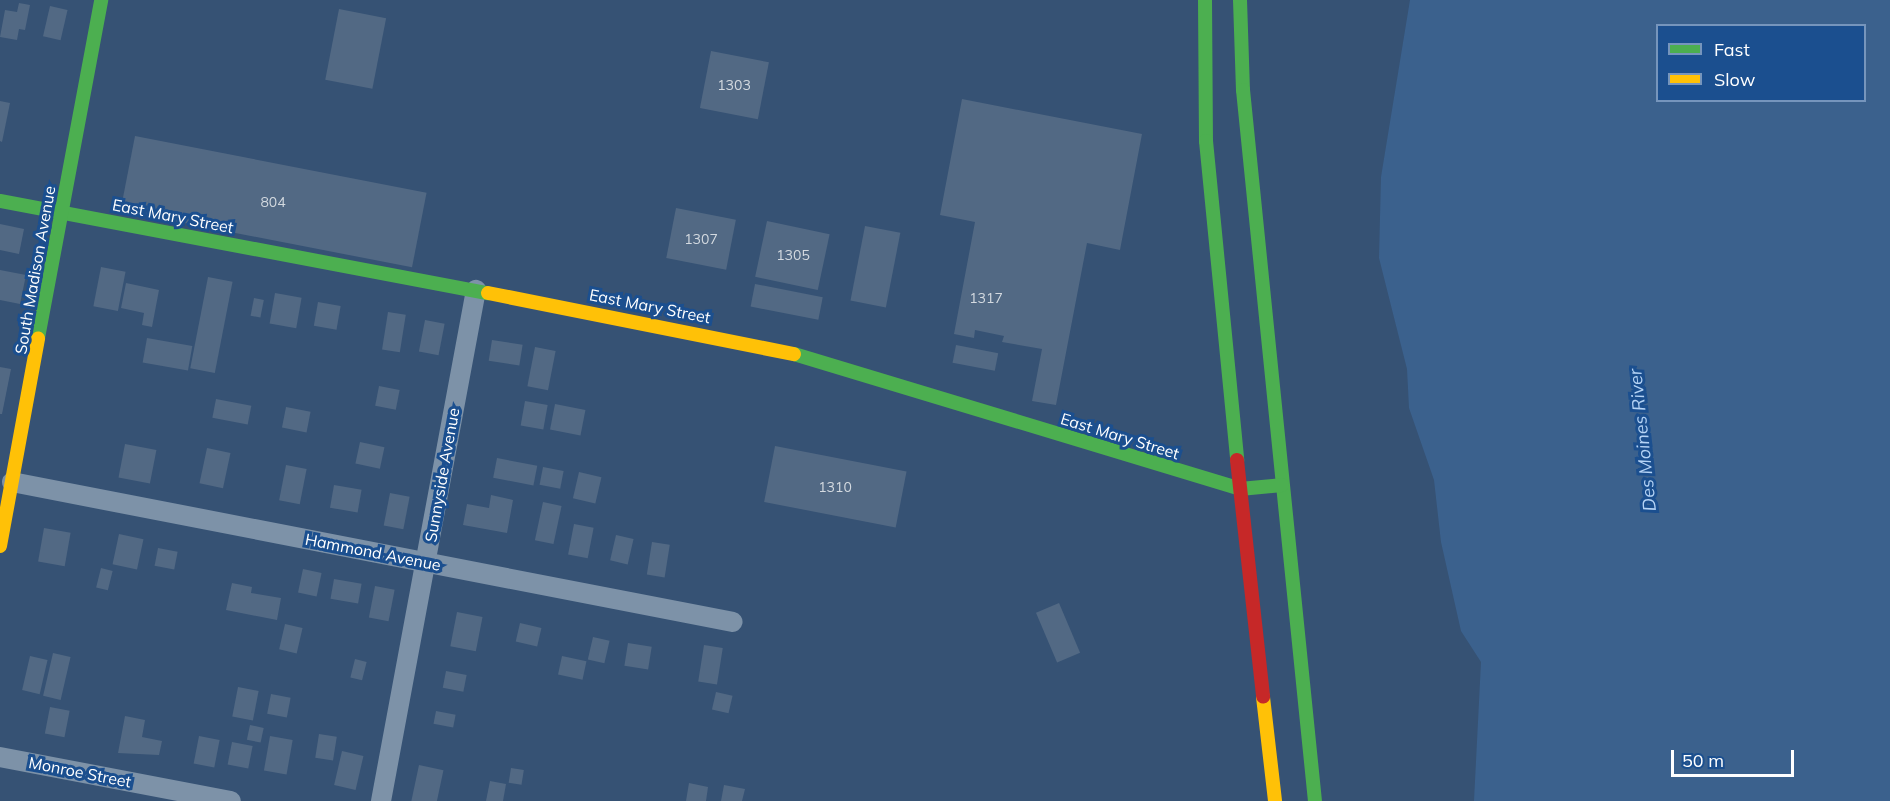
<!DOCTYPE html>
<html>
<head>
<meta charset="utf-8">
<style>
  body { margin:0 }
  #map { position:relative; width:1890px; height:801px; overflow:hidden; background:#365274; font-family:Mulish,sans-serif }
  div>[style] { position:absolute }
  .water>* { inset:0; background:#3b618d }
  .building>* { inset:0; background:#526984; transform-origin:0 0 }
  .street>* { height:20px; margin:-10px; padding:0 10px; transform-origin:10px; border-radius:10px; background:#7d92a8 }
  .fast>* { height:14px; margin:-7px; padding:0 7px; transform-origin:7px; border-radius:7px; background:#4caf50 }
  .slow>* { height:14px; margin:-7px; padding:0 7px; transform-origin:7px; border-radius:7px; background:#ffc107 }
  .jam>* { height:14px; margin:-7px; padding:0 7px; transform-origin:7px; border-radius:7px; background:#c62828 }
  span { translate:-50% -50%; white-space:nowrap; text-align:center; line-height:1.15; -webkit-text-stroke:6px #1b4f8f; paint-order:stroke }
  .number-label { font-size:14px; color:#d4dae0 }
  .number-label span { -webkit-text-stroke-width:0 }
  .street-label { font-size:16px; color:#fff }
  .water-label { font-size:18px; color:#b5d3f5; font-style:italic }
  .legend { position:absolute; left:1656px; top:24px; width:210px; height:78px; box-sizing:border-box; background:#1b4f8f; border:2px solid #7695bc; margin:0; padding:8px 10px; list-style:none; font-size:18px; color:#fff }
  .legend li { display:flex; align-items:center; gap:12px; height:30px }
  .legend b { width:30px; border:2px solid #7695bc }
  .scale { position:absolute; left:1671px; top:750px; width:123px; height:27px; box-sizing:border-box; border:3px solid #fff; border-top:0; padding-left:8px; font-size:18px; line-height:21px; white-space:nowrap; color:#fff; -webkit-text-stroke:4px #1b4f8f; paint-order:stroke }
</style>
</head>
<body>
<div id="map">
  <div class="water">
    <i style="clip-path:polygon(evenodd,1410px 0,1890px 0,1890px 801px,1474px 801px,1481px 662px,1461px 631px,1441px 542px,1434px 480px,1409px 408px,1407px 369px,1379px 258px,1381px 177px,1410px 0,1658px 26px,1864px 26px,1864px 100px,1658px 100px,1658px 26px)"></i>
  </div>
  <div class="building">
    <i style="clip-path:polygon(19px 3px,30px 5px,25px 30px,19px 29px,17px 40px,0 37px,5px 10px,17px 12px)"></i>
    <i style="left:50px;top:6px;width:18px;height:31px;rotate:13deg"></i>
    <i style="left:339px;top:9px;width:48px;height:72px;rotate:11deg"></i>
    <i style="left:711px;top:51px;width:59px;height:58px;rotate:11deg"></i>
    <i style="clip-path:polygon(962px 99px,1142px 134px,1120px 250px,1087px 243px,1056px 405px,1032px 401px,1042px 349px,1002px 342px,1004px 336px,975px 330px,974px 338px,954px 334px,975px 222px,940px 215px)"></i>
    <i style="clip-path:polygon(0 101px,10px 103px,2px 142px,0 141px)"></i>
    <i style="left:135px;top:136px;width:297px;height:76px;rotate:11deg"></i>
    <i style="left:676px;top:208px;width:61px;height:51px;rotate:11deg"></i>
    <i style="left:767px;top:221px;width:64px;height:57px;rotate:12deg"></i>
    <i style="clip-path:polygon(0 224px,24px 229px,19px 254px,0 250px)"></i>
    <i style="left:865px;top:226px;width:36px;height:76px;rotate:11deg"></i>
    <i style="left:101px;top:267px;width:25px;height:40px;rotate:11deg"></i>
    <i style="clip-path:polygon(0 270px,26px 275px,20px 304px,0 300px)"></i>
    <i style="left:208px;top:277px;width:25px;height:93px;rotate:11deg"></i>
    <i style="clip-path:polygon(126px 283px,159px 290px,152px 327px,142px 325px,144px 313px,121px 308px)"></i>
    <i style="left:755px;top:284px;width:69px;height:23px;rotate:11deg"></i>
    <i style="left:275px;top:293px;width:27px;height:31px;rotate:10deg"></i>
    <i style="left:254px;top:298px;width:10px;height:18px;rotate:11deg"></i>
    <i style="left:318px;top:302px;width:23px;height:24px;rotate:10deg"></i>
    <i style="left:388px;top:312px;width:18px;height:38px;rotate:9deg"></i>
    <i style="left:425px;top:320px;width:20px;height:32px;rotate:11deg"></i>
    <i style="left:147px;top:338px;width:46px;height:25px;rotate:10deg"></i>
    <i style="left:492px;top:340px;width:31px;height:21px;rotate:9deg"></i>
    <i style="left:956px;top:345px;width:43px;height:18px;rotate:11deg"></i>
    <i style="left:535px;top:347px;width:21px;height:40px;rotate:11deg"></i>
    <i style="clip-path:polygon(0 367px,11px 369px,2px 414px,0 414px)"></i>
    <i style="left:379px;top:386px;width:21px;height:20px;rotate:11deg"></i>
    <i style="left:216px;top:399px;width:36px;height:19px;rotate:11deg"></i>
    <i style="left:525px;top:401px;width:23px;height:25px;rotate:10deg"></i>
    <i style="left:555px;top:404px;width:31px;height:26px;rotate:11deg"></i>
    <i style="left:286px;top:407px;width:25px;height:21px;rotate:11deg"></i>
    <i style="left:360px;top:442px;width:25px;height:22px;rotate:12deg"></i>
    <i style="left:125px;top:444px;width:32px;height:34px;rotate:11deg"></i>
    <i style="left:775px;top:446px;width:134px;height:57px;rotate:11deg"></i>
    <i style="left:207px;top:448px;width:24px;height:36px;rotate:12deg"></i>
    <i style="left:497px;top:458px;width:41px;height:20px;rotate:11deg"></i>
    <i style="left:286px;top:465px;width:21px;height:36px;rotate:11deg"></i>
    <i style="left:543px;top:467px;width:21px;height:18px;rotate:11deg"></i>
    <i style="left:579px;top:472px;width:23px;height:27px;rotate:13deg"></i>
    <i style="left:334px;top:485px;width:28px;height:23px;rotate:10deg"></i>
    <i style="left:390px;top:493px;width:20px;height:33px;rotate:11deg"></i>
    <i style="clip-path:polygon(491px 495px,513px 500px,507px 533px,463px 525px,467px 504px,489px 508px)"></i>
    <i style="left:543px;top:502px;width:19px;height:39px;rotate:12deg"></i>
    <i style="left:574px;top:524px;width:20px;height:31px;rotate:11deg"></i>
    <i style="left:44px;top:528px;width:27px;height:34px;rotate:10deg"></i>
    <i style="left:119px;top:534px;width:25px;height:31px;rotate:12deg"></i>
    <i style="left:616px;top:535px;width:18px;height:26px;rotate:13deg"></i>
    <i style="left:652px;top:542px;width:18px;height:33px;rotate:9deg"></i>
    <i style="left:158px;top:548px;width:20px;height:18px;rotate:11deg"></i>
    <i style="left:101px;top:568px;width:12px;height:20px;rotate:14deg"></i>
    <i style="left:303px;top:569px;width:19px;height:24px;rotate:12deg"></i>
    <i style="left:334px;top:579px;width:28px;height:20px;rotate:10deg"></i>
    <i style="clip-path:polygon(232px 583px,252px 587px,251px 593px,281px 598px,277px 620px,226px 610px)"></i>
    <i style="left:375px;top:586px;width:20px;height:32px;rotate:11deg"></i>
    <i style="left:1059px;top:603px;width:54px;height:25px;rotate:67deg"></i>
    <i style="left:457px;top:612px;width:26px;height:35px;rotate:11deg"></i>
    <i style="left:520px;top:623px;width:22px;height:19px;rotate:13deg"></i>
    <i style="left:285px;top:624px;width:18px;height:26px;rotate:13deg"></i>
    <i style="left:593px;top:637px;width:17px;height:23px;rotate:13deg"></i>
    <i style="left:628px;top:643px;width:24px;height:23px;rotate:9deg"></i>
    <i style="left:704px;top:645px;width:19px;height:37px;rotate:9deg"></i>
    <i style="left:53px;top:653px;width:18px;height:44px;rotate:13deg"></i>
    <i style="left:30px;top:656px;width:18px;height:35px;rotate:13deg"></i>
    <i style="left:562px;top:656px;width:25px;height:19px;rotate:12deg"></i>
    <i style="left:355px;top:659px;width:12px;height:19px;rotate:14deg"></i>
    <i style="left:446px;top:671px;width:21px;height:17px;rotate:11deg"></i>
    <i style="left:238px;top:687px;width:21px;height:30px;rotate:11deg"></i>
    <i style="left:716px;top:692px;width:17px;height:18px;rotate:13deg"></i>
    <i style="left:271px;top:694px;width:20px;height:20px;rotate:11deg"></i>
    <i style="left:50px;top:707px;width:20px;height:27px;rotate:11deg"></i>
    <i style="left:436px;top:711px;width:20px;height:13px;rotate:11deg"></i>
    <i style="clip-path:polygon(125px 716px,145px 720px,142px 737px,162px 741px,159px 755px,118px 753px)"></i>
    <i style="left:250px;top:725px;width:14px;height:15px;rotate:12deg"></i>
    <i style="left:319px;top:734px;width:18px;height:24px;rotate:9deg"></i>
    <i style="left:199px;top:736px;width:21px;height:28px;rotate:11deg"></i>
    <i style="left:270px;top:736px;width:23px;height:35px;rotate:10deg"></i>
    <i style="left:232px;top:742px;width:21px;height:23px;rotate:11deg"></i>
    <i style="left:342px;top:751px;width:22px;height:35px;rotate:13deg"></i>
    <i style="left:419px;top:765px;width:25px;height:37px;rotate:12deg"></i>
    <i style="left:511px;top:768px;width:13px;height:15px;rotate:9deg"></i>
    <i style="clip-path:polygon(490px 781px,506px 784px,503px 801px,486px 801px)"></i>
    <i style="clip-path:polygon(689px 783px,708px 787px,706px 801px,686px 801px)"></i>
    <i style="clip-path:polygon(724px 785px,745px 789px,742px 801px,721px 801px)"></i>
  </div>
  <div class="street">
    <i style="left:12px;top:482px;width:734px;rotate:10.99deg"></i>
    <i style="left:0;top:757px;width:235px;rotate:10.8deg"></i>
    <i style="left:381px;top:801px;width:520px;rotate:-79.47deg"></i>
  </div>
  <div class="fast">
    <i style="left:1205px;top:0;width:141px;rotate:89.6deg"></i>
    <i style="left:1206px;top:141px;width:321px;rotate:84.4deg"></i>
    <i style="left:1240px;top:0;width:90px;rotate:88.1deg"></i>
    <i style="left:1243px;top:90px;width:715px;rotate:84.22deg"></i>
    <i style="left:0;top:201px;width:497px;rotate:10.7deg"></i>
    <i style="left:38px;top:338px;width:344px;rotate:-79.4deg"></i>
    <i style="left:794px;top:354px;width:466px;rotate:16.8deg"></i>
    <i style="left:1240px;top:489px;width:42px;rotate:-5.4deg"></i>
  </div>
  <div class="slow">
    <i style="left:488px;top:293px;width:312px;rotate:11.3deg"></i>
    <i style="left:0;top:546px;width:211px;rotate:-79.6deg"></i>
    <i style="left:1263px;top:697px;width:105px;rotate:83.4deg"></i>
  </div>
  <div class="jam">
    <i style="left:1237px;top:460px;width:238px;rotate:83.7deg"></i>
  </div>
  <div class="number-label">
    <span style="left:734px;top:85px">1303</span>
    <span style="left:273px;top:202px">804</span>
    <span style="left:701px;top:239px">1307</span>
    <span style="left:793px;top:255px">1305</span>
    <span style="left:986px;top:298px">1317</span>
    <span style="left:835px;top:487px">1310</span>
  </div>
  <div class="street-label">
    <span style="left:173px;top:216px;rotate:11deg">East Mary Street</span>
    <span style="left:35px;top:270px;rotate:-80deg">South Madison Avenue</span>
    <span style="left:650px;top:306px;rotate:11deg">East Mary Street</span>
    <span style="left:1120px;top:436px;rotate:17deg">East Mary Street</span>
    <span style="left:442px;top:475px;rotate:-80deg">Sunnyside Avenue</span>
    <span style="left:373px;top:552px;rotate:11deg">Hammond Avenue</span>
    <span style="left:80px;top:772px;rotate:11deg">Monroe Street</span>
  </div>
  <div class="water-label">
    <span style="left:1643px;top:440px;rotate:-96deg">Des Moines River</span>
  </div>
  <ul class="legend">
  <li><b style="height:8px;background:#4caf50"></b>Fast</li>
  <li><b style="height:8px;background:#ffc107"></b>Slow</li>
  </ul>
  <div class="scale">50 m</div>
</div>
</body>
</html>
